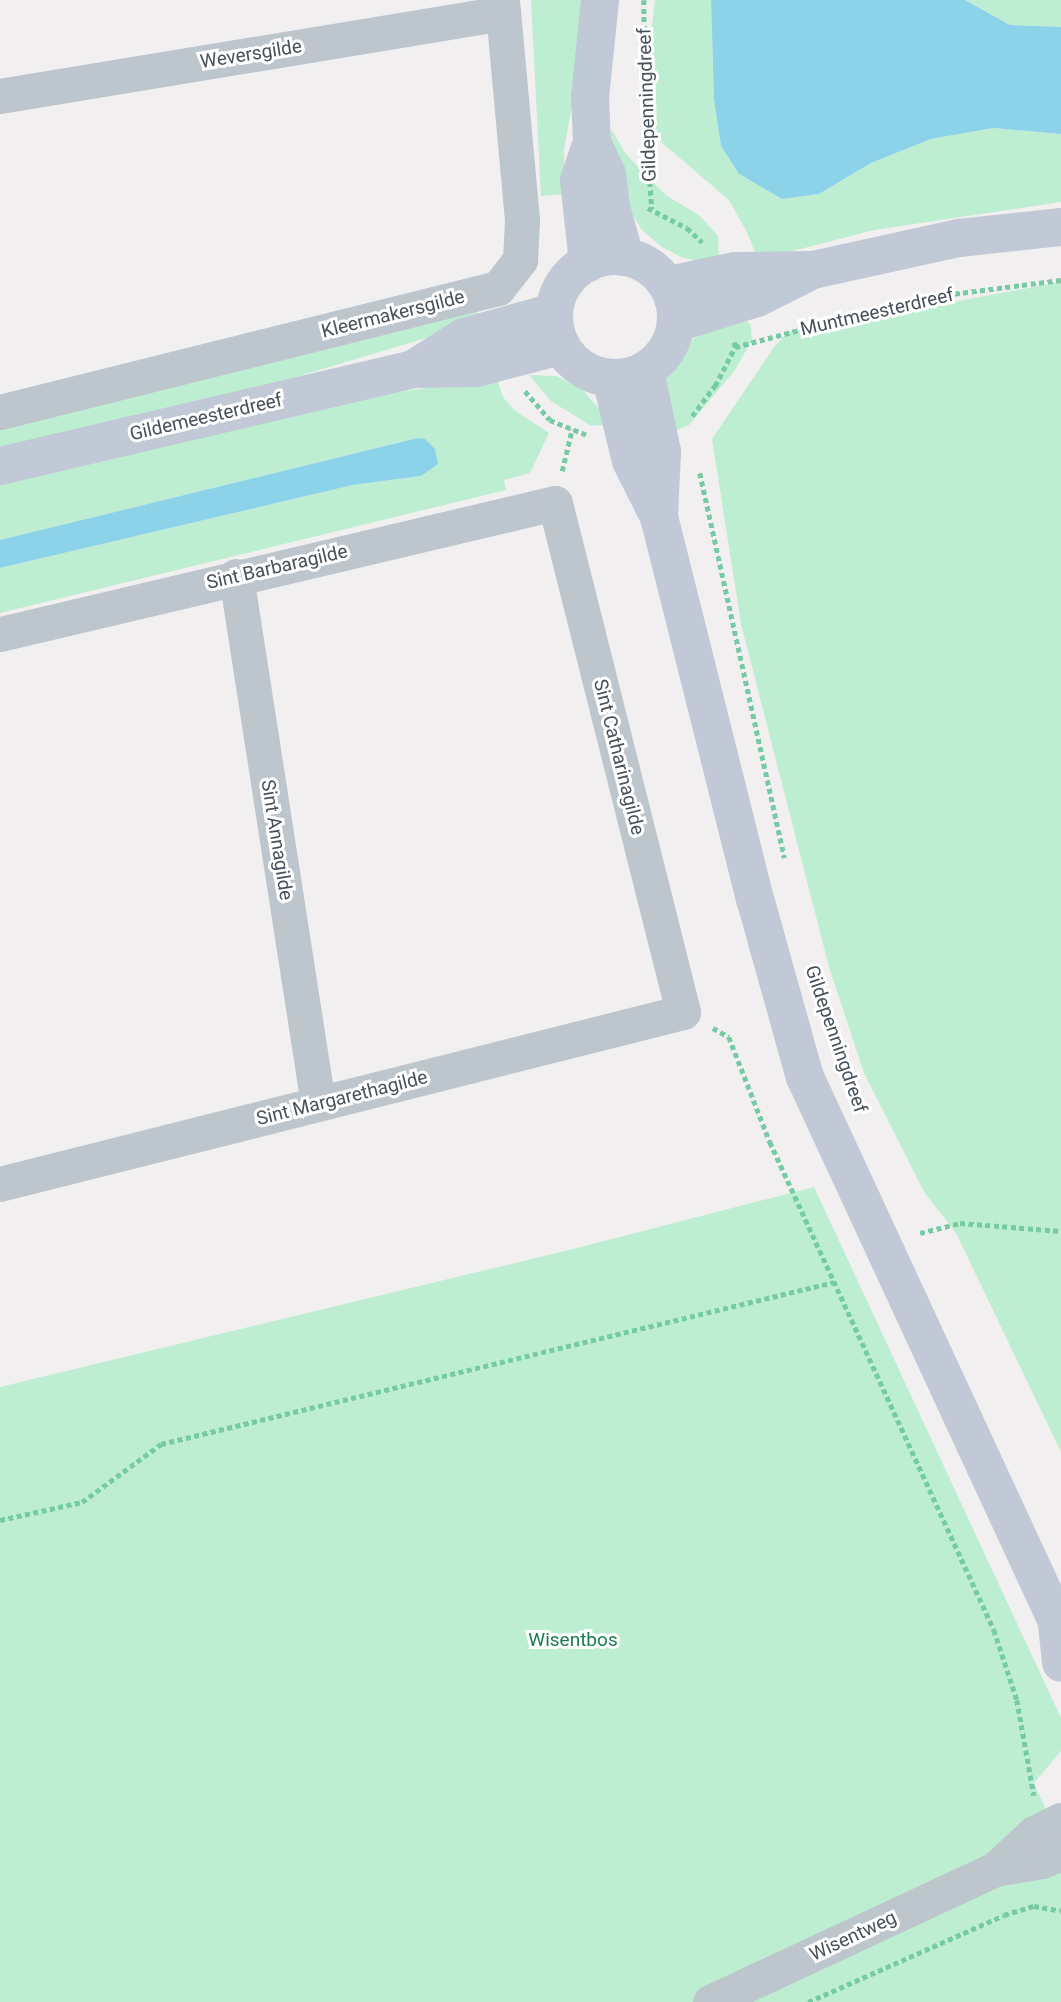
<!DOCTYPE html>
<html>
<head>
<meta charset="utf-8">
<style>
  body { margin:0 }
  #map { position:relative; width:1061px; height:2002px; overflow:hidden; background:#f1efef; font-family:Roboto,sans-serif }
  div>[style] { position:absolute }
  .green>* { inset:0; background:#beeed2 }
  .water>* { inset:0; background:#8cd3ea }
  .path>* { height:4.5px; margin-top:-2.25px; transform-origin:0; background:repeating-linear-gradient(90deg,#76cba4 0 5px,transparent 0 8.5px) }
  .street>* { height:35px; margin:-17.5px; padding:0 17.5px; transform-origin:17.5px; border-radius:17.5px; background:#bdc5cd }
  .secondary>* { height:38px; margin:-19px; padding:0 19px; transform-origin:19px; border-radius:19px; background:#c0c9d5 }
  .secondary>.ring { margin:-19px; padding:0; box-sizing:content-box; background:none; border:38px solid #c0c9d5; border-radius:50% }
  span { translate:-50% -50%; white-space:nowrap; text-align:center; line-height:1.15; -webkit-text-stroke:6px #fff; paint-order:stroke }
  .street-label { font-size:19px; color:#47515c }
  .park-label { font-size:19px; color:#197c4e }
</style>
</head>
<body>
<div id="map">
  <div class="green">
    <i style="clip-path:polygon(531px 0,586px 0,576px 84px,564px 149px,564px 194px,541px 196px)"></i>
    <i style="clip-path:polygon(655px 0,711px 0,714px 100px,721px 146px,739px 174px,782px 199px,819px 194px,871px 163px,931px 139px,993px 128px,1061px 134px,1061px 202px,874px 230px,758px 260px,747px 232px,729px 200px,662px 143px,649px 125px,643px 103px)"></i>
    <i style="clip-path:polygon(965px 0,1061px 0,1061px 27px,1010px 25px)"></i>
    <i style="clip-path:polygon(611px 129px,626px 154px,643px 172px,667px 196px,700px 216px,718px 236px,719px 261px,703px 262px,683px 258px,662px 247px,642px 230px,619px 194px,609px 148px)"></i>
    <i style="clip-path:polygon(1061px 282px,1061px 1452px,956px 1233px,924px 1192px,864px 1073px,829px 967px,741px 624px,712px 439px,774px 347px,788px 332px)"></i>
    <i style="clip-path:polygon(475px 305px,480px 322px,289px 379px,0 449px,0 428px)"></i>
    <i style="clip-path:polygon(744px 317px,751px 326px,752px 340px,735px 370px,689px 425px,672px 432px,660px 383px,677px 355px,713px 320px)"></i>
    <i style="clip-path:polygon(529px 375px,556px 376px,583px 390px,612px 424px,591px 426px,551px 401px)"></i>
    <i style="clip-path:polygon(496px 377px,503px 397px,514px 410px,549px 433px,530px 473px,504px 480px,506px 490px,0 613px,0 568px,353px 485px,421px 476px,418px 438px,0 540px,0 483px,327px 403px)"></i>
    <i style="clip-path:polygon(814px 1187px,1061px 1718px,1061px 1751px,1034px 1783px,1061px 1843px,1061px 2002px,0 2002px,0 1387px,573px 1249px)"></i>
  </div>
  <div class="water">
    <i style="clip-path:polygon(711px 0,965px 0,1010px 25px,1061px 27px,1061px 134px,993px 128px,931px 139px,871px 163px,819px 194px,782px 199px,739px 174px,721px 146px,714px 100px)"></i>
    <i style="clip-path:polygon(418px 438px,425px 439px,435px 449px,438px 464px,421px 476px,353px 485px,0 568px,0 540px)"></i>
  </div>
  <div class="path">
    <i style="left:644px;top:0;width:114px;rotate:89.5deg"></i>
    <i style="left:645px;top:114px;width:95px;rotate:85.8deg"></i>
    <i style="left:648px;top:208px;width:44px;rotate:27.1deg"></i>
    <i style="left:687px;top:228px;width:21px;rotate:43deg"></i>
    <i style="left:735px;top:347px;width:192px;rotate:-14.8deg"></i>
    <i style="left:921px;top:298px;width:141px;rotate:-7.3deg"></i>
    <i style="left:525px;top:391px;width:38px;rotate:49deg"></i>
    <i style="left:550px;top:420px;width:40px;rotate:22deg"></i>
    <i style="left:692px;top:416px;width:38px;rotate:-53deg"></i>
    <i style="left:715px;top:386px;width:44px;rotate:-62.9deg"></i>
    <i style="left:735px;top:347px;width:5px;rotate:-101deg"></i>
    <i style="left:562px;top:471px;width:43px;rotate:-76.6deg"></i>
    <i style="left:700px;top:473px;width:394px;rotate:77.6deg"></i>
    <i style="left:713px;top:1028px;width:18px;rotate:29deg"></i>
    <i style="left:729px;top:1037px;width:113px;rotate:68.7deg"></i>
    <i style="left:770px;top:1142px;width:537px;rotate:65.34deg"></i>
    <i style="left:994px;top:1630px;width:74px;rotate:71.8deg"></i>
    <i style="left:1017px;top:1700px;width:97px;rotate:79.9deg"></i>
    <i style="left:920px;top:1233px;width:41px;rotate:-14deg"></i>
    <i style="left:960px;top:1223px;width:101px;rotate:4.5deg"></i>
    <i style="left:0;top:1520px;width:84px;rotate:-12.4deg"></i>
    <i style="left:82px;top:1502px;width:98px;rotate:-36.3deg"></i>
    <i style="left:161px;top:1444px;width:692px;rotate:-13.53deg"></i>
    <i style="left:808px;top:2002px;width:214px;rotate:-23.9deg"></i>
    <i style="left:1004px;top:1915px;width:31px;rotate:-17deg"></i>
    <i style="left:1034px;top:1906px;width:27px;rotate:10deg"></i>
  </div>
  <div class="street">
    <i style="left:0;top:96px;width:510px;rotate:-9.37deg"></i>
    <i style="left:0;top:412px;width:513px;rotate:-13.98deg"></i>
    <i style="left:498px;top:288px;width:36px;rotate:-52deg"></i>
    <i style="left:520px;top:260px;width:40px;rotate:-87.1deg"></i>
    <i style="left:522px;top:220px;width:221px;rotate:-95.2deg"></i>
    <i style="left:236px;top:576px;width:534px;rotate:81.17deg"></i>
    <i style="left:0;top:634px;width:570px;rotate:-13.28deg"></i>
    <i style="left:555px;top:503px;width:525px;rotate:75.88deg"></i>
    <i style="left:683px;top:1012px;width:704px;rotate:165.87deg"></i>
    <i style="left:995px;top:1869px;width:53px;rotate:-42.7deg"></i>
    <i style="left:1034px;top:1833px;width:30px;rotate:-26deg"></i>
    <i style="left:710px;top:2002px;width:315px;rotate:-25deg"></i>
    <i style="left:995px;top:1869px;width:48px;rotate:-9.7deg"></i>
    <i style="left:1042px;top:1861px;width:21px;rotate:-23deg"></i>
  </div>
  <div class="secondary">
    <i style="left:592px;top:142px;width:35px;rotate:65deg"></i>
    <i style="left:607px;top:174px;width:33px;rotate:83deg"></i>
    <i style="left:611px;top:207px;width:52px;rotate:74.4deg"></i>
    <i class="ring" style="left:554px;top:256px;width:84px;height:84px"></i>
    <i style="left:588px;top:263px;width:83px;rotate:-96.2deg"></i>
    <i style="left:579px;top:180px;width:40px;rotate:-71.1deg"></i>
    <i style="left:592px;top:142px;width:45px;rotate:-92.5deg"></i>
    <i style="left:590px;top:97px;width:98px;rotate:-84.1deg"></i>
    <i style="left:668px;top:285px;width:68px;rotate:-11.8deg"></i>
    <i style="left:735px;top:271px;width:78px;rotate:-0.7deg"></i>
    <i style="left:813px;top:270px;width:149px;rotate:-12.4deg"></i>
    <i style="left:959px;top:238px;width:103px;rotate:-6.2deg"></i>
    <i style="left:676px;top:323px;width:85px;rotate:-17.2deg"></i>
    <i style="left:757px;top:298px;width:54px;rotate:-26.6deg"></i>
    <i style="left:413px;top:369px;width:60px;rotate:-32.1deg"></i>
    <i style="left:464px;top:337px;width:93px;rotate:-15.5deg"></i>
    <i style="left:645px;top:371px;width:83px;rotate:78.1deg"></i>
    <i style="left:662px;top:452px;width:63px;rotate:92.7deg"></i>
    <i style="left:611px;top:378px;width:85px;rotate:76.5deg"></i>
    <i style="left:631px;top:461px;width:63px;rotate:63.4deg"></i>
    <i style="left:659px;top:517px;width:397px;rotate:75.9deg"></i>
    <i style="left:756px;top:902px;width:182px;rotate:74.4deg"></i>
    <i style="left:805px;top:1077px;width:609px;rotate:65.16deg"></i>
    <i style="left:0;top:466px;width:424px;rotate:-13.2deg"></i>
    <i style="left:413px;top:369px;width:63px;rotate:-0.9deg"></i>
    <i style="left:476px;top:368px;width:88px;rotate:-14.5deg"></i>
    <i style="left:1057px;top:1624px;width:39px;rotate:84deg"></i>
  </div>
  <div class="street-label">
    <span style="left:251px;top:54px;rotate:-9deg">Weversgilde</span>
    <span style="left:647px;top:105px;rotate:-92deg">Gildepenningdreef</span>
    <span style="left:877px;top:312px;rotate:-13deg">Muntmeesterdreef</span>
    <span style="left:393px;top:314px;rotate:-14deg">Kleermakersgilde</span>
    <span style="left:206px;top:417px;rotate:-13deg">Gildemeesterdreef</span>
    <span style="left:277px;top:567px;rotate:-13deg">Sint Barbaragilde</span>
    <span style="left:619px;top:757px;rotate:76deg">Sint Catharinagilde</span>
    <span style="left:277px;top:840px;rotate:81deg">Sint Annagilde</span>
    <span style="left:836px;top:1039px;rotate:71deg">Gildepenningdreef</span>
    <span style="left:342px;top:1098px;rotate:-14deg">Sint Margarethagilde</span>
    <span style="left:853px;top:1936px;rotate:-25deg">Wisentweg</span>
  </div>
  <div class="park-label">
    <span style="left:573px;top:1640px">Wisentbos</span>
  </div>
</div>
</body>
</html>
